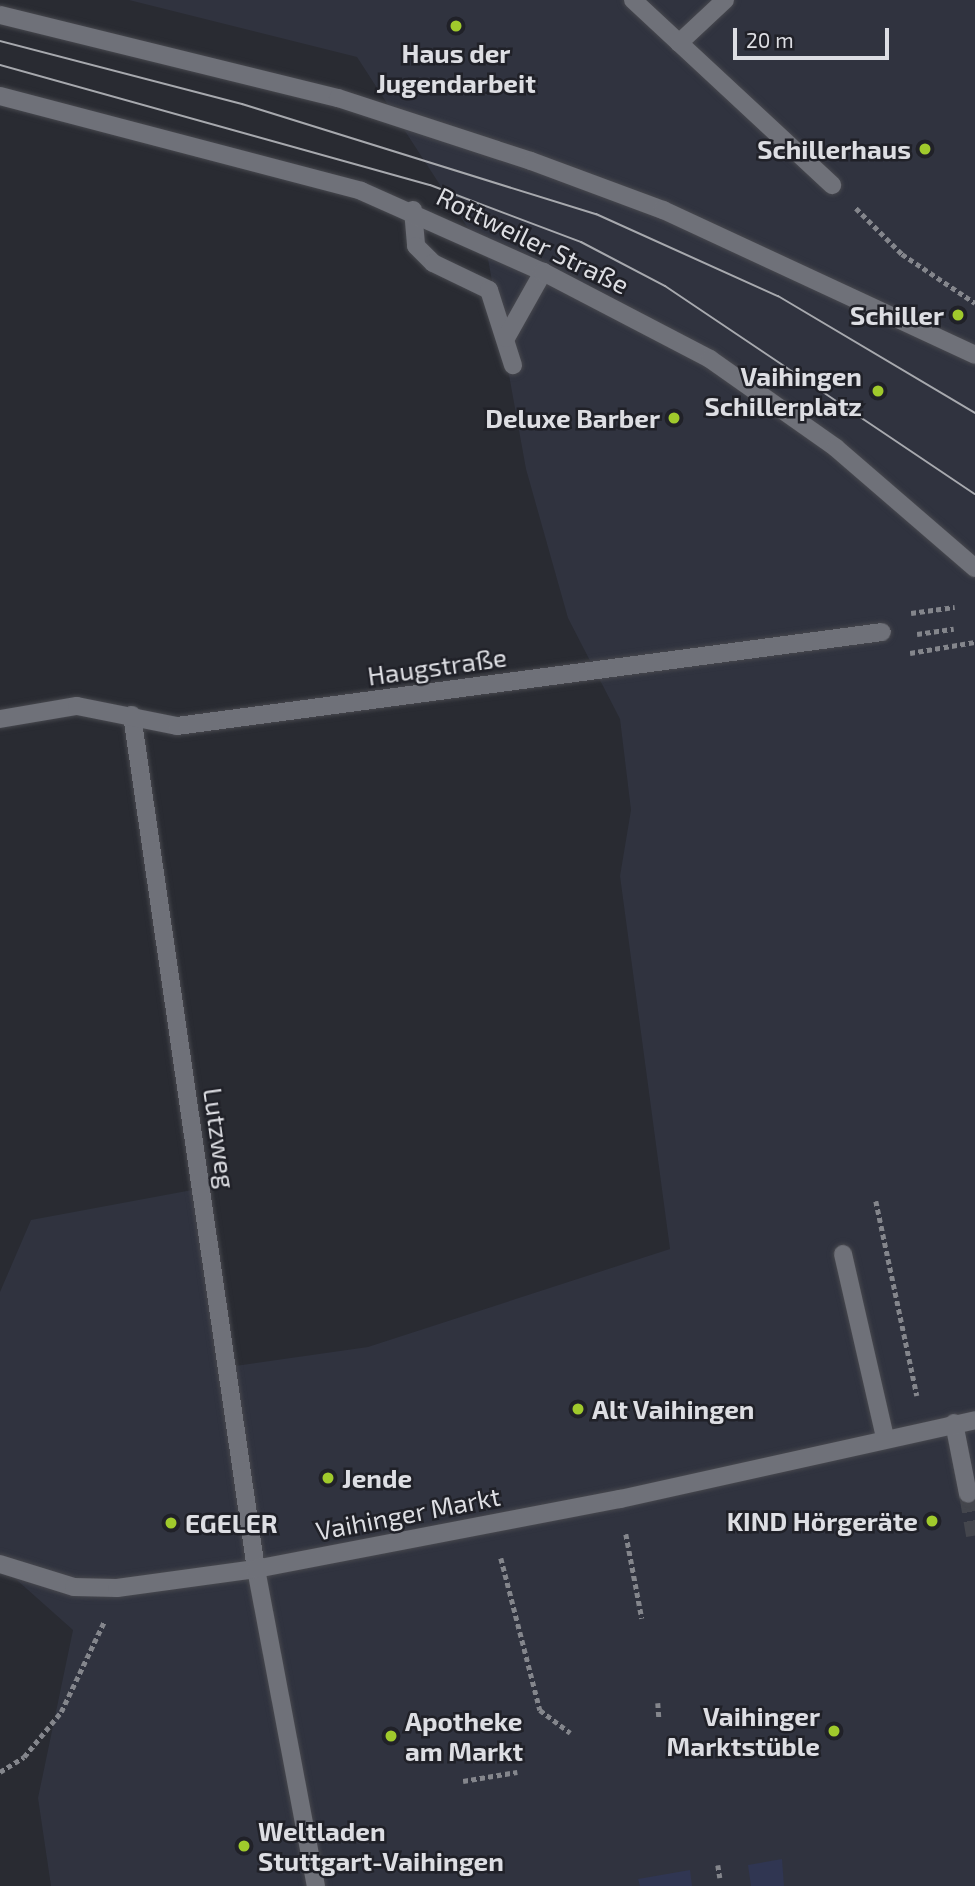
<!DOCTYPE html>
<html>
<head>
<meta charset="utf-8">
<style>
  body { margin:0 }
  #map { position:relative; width:975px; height:1886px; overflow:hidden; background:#292b32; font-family:"Exo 2",sans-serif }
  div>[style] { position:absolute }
  .built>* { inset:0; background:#30333f }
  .green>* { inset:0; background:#303652 }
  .street-tunnel>* { height:18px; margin-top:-9px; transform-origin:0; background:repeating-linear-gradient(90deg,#44464d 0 18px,transparent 0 27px) }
  .path>* { height:4.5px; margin-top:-2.25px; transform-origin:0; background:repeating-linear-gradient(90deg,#84868c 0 5px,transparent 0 8.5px) }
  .roads { filter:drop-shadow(0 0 2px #47484e) drop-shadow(0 0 2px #47484e) }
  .lane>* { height:18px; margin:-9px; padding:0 9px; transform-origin:9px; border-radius:9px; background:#6f7179 }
  .street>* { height:18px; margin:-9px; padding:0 9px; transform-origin:9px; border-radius:9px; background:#6f7179 }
  .secondary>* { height:18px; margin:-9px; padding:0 9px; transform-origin:9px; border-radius:9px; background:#6f7179 }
  .tram>* { height:2px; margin:-1px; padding:0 1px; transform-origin:1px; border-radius:1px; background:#a7a9ae }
  .dots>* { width:19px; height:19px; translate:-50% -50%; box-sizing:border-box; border:4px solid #202128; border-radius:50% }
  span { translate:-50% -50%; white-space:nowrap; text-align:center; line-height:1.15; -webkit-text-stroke:5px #202128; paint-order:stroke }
  .poi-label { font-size:26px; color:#dddee3; font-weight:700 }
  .right { translate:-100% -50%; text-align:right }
  .left { translate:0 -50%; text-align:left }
  .street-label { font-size:26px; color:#dddee3 }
  .scale { position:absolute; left:733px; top:28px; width:156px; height:32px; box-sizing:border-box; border:4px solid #dddee3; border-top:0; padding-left:9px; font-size:21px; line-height:24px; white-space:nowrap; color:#dddee3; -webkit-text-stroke:5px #202128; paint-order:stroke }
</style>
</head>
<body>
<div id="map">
  <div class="built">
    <i style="clip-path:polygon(129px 0,975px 0,975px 1886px,51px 1886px,38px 1798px,73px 1630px,0 1565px,0 1292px,31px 1220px,203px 1188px,228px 1367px,368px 1347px,670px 1249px,620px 876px,631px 810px,620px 719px,568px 618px,526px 469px,488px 259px,357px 57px)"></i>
  </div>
  <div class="green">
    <i style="clip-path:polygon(782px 1859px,784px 1886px,751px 1886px,748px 1865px)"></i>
    <i style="clip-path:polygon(690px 1870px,692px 1886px,640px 1886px,638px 1879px)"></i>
  </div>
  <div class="street-tunnel">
    <i style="left:968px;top:1494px;width:42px;rotate:80.3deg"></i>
  </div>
  <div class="path">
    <i style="left:856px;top:208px;width:65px;rotate:45deg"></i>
    <i style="left:902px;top:254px;width:88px;rotate:33.9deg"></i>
    <i style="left:911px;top:613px;width:44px;rotate:-7.8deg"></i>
    <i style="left:917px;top:634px;width:37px;rotate:-8deg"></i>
    <i style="left:910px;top:653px;width:66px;rotate:-9.6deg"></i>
    <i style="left:876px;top:1201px;width:199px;rotate:78.1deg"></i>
    <i style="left:626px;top:1534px;width:86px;rotate:79.3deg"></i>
    <i style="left:501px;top:1558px;width:157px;rotate:75.6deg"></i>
    <i style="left:540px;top:1710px;width:38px;rotate:37deg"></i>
    <i style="left:658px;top:1703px;width:14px;rotate:86deg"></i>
    <i style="left:0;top:1772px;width:28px;rotate:-32deg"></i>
    <i style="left:24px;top:1757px;width:58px;rotate:-50.6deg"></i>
    <i style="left:61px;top:1712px;width:100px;rotate:-64.5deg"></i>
    <i style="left:463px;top:1781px;width:55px;rotate:-9.5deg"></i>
    <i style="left:718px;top:1865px;width:13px;rotate:81deg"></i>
  </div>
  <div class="roads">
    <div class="lane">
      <i style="left:679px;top:43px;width:63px;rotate:-43.1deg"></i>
      <i style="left:413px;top:210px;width:36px;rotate:85deg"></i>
      <i style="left:416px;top:246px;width:24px;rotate:45deg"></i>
      <i style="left:433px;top:263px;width:62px;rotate:25.7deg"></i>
      <i style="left:489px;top:290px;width:79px;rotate:72.3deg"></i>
      <i style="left:506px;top:338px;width:76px;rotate:-60.7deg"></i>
    </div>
    <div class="street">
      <i style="left:633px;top:0;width:272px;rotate:42.9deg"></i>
      <i style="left:132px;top:715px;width:863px;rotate:81.74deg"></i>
      <i style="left:256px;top:1569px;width:323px;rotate:79.3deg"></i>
      <i style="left:0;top:719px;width:78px;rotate:-9.6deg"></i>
      <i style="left:77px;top:706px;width:102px;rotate:11.3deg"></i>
      <i style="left:177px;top:726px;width:711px;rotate:-7.59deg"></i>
      <i style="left:843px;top:1254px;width:188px;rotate:77.1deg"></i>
      <i style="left:954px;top:1423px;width:72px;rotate:78.8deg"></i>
      <i style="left:0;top:1564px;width:77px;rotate:17.3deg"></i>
      <i style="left:74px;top:1587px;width:43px;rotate:1.3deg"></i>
      <i style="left:117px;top:1588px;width:140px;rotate:-7.8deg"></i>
      <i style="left:256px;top:1569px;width:371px;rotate:-10.9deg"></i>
      <i style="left:620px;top:1499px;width:364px;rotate:-12.5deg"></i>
    </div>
    <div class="secondary">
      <i style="left:0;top:15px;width:348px;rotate:13.8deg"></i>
      <i style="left:338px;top:98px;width:203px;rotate:18.1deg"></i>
      <i style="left:531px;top:161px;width:141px;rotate:20.4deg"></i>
      <i style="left:663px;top:210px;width:344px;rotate:24.9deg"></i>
      <i style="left:0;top:96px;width:373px;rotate:14.7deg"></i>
      <i style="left:361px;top:191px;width:199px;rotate:24deg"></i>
      <i style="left:543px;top:272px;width:188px;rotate:27.5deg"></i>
      <i style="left:710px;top:359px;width:154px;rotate:35.2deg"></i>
      <i style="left:836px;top:448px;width:184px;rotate:40.8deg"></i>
    </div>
  </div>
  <div class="tram">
    <i style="left:0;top:41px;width:250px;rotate:14.6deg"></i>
    <i style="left:242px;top:104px;width:371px;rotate:17.3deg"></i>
    <i style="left:596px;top:214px;width:200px;rotate:24.3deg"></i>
    <i style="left:778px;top:296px;width:229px;rotate:30.7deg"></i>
    <i style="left:0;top:65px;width:446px;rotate:15.6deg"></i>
    <i style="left:430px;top:185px;width:161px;rotate:20.7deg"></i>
    <i style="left:581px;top:242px;width:95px;rotate:27.6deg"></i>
    <i style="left:665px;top:286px;width:373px;rotate:33.9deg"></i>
  </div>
  <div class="dots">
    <i style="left:456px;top:26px;background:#a0ca2c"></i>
    <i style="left:925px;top:149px;background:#a0ca2c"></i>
    <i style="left:958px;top:315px;background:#a0ca2c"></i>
    <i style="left:878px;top:391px;background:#a0ca2c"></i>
    <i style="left:674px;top:418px;background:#a0ca2c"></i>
    <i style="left:578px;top:1409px;background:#a0ca2c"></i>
    <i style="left:328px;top:1478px;background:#a0ca2c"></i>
    <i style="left:932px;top:1521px;background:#a0ca2c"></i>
    <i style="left:171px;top:1523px;background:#a0ca2c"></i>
    <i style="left:834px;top:1731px;background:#a0ca2c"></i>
    <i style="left:391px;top:1736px;background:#a0ca2c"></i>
    <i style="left:244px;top:1846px;background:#a0ca2c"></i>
  </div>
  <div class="poi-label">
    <span style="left:456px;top:68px">Haus der<br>Jugendarbeit</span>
    <span class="right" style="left:911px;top:149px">Schillerhaus</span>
    <span class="right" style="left:944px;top:315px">Schiller</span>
    <span class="right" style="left:862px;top:391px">Vaihingen<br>Schillerplatz</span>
    <span class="right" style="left:660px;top:418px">Deluxe Barber</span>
    <span class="left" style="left:592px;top:1409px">Alt Vaihingen</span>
    <span class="left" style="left:342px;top:1478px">Jende</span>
    <span class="right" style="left:918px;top:1521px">KIND Hörgeräte</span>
    <span class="left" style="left:185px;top:1523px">EGELER</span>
    <span class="right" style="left:820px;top:1731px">Vaihinger<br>Marktstüble</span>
    <span class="left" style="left:405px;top:1736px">Apotheke<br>am Markt</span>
    <span class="left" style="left:258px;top:1846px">Weltladen<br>Stuttgart-Vaihingen</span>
  </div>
  <div class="street-label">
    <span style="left:533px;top:240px;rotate:26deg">Rottweiler Straße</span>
    <span style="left:437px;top:666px;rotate:-8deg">Haugstraße</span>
    <span style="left:220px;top:1138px;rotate:82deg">Lutzweg</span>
    <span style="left:408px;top:1513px;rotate:-11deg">Vaihinger Markt</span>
  </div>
  <div class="scale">20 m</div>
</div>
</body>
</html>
